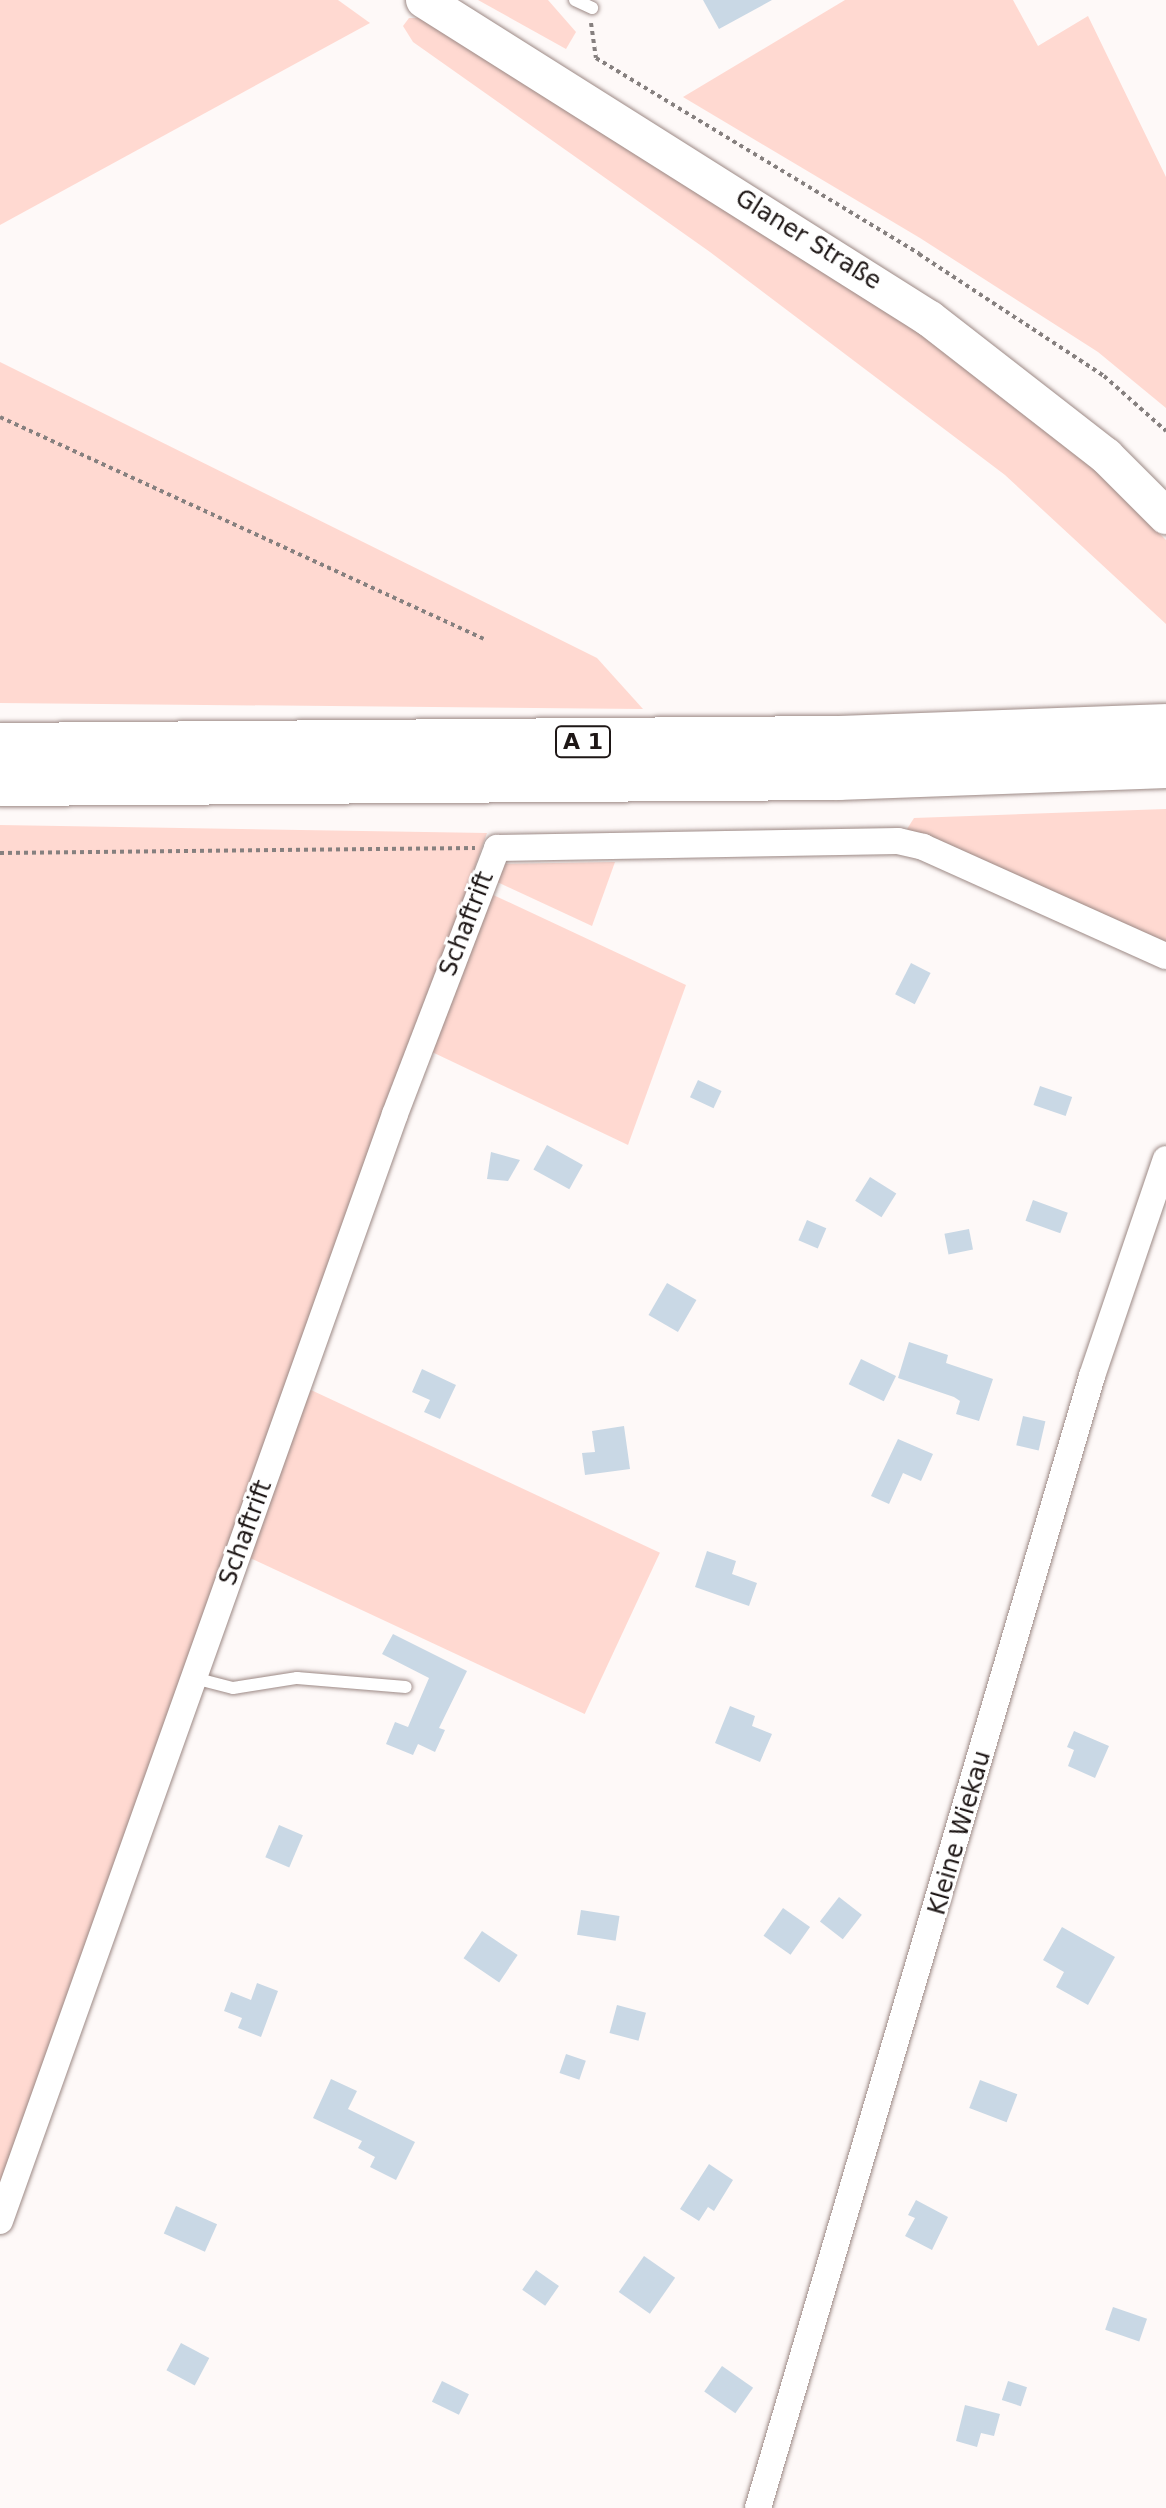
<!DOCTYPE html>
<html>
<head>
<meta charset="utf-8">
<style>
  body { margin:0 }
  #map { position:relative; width:1166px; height:2508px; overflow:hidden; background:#fef9f8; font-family:"DejaVu Sans",sans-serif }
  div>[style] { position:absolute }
  .green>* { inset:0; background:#ffd9d1; transform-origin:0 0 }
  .building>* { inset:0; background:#c9d8e5; transform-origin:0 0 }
  .path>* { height:4px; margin-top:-2px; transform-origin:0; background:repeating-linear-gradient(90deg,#86807f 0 4px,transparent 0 8px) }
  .roads { filter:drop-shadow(0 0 2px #9c8985) drop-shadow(0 0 2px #9c8985) }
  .lane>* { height:12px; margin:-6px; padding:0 6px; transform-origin:6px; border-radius:6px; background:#fff }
  .street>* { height:26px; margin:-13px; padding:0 13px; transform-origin:13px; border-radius:13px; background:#fff }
  .secondary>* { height:36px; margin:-18px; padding:0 18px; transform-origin:18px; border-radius:18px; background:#fff }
  .highway>* { height:44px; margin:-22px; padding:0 22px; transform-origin:22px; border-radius:22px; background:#fff }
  span { translate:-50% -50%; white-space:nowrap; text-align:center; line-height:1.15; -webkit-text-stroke:6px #fff; paint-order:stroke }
  .shield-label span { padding:2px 6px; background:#fff; border:2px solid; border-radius:6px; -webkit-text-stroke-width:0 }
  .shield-label { font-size:22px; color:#1e1716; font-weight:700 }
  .street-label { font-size:24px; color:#1e1716 }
</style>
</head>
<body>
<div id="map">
  <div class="green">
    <i style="clip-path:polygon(0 0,338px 0,370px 23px,0 225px)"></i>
    <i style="clip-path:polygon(478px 0,548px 0,576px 32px,566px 49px)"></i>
    <i style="clip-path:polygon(845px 0,1013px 0,1038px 46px,1088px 16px,1166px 177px,1166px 408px,1098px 352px,920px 238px,683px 97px)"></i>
    <i style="clip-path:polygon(409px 18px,424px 18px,966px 363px,1082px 456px,1166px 540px,1166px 624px,1005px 475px,710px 252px,413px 42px,403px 26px)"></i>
    <i style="clip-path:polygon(0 362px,597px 658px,643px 709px,0 703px)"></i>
    <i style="clip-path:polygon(1166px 809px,1166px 950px,907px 829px,914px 818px)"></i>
    <i style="clip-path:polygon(0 825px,487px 833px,0 2194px)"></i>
    <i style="clip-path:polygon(615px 862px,592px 926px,493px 880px,498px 864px)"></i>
    <i style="clip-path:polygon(489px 893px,686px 985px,628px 1145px,432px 1052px)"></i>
    <i style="left:311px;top:1390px;width:385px;height:178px;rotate:25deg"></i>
  </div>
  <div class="building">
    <i style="clip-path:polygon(703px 0,772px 0,719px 29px)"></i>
    <i style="left:911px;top:963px;width:22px;height:35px;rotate:27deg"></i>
    <i style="left:698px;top:1080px;width:26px;height:19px;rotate:25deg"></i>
    <i style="left:1040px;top:1086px;width:34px;height:20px;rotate:19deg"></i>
    <i style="left:547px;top:1145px;width:41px;height:28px;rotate:29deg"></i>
    <i style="clip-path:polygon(491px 1152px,520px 1160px,508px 1181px,487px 1179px)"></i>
    <i style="left:870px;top:1177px;width:31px;height:28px;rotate:32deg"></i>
    <i style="left:1033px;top:1200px;width:37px;height:22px;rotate:20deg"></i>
    <i style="left:807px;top:1220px;width:21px;height:22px;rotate:23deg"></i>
    <i style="left:969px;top:1229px;width:21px;height:25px;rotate:79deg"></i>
    <i style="left:667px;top:1283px;width:34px;height:37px;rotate:30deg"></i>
    <i style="clip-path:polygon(909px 1342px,948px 1355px,946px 1363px,993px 1379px,979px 1421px,956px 1414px,960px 1401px,954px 1397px,898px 1378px)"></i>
    <i style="left:861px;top:1359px;width:39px;height:28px;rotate:26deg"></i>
    <i style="clip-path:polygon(422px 1369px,456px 1385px,440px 1419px,424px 1412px,430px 1400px,412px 1392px)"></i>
    <i style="left:1023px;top:1416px;width:23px;height:30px;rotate:13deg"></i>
    <i style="clip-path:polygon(624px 1426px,630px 1469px,585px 1475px,582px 1453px,595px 1452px,592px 1431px)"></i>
    <i style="clip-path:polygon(898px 1439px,933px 1454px,921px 1481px,903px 1473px,889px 1504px,871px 1496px)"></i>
    <i style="clip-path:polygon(707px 1551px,736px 1561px,732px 1574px,757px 1583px,749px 1606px,695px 1587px)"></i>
    <i style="clip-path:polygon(393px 1634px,467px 1671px,439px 1728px,445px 1730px,435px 1752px,418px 1744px,413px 1755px,386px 1744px,395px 1722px,408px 1727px,429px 1678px,382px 1654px)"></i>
    <i style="clip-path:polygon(730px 1706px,755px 1716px,752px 1726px,772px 1734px,760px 1762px,715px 1743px)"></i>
    <i style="clip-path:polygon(1074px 1731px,1109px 1746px,1095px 1778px,1068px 1766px,1074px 1750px,1067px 1747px)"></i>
    <i style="left:279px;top:1825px;width:26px;height:35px;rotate:23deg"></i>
    <i style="left:839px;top:1897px;width:29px;height:31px;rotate:38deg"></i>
    <i style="left:783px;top:1908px;width:33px;height:34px;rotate:35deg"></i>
    <i style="left:581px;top:1910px;width:39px;height:25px;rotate:9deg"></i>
    <i style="clip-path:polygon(1062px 1927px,1115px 1957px,1088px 2005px,1056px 1987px,1064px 1972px,1043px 1960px)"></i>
    <i style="left:482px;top:1931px;width:43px;height:33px;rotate:34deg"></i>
    <i style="clip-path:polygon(257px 1983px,278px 1991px,261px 2037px,238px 2028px,242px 2018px,224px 2011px,231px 1992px,251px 2000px)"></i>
    <i style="left:617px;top:2005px;width:30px;height:29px;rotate:15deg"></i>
    <i style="left:566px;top:2054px;width:21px;height:20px;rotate:19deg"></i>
    <i style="clip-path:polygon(331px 2079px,357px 2091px,348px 2109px,415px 2142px,396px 2180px,370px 2167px,375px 2157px,358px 2148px,362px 2141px,313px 2118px)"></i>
    <i style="left:980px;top:2080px;width:40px;height:30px;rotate:21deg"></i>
    <i style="clip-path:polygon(709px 2164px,733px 2180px,714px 2211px,708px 2207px,699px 2221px,680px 2209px)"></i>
    <i style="clip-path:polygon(916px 2200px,948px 2217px,932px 2250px,905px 2236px,915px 2218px,908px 2215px)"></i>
    <i style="left:176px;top:2206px;width:45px;height:30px;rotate:24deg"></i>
    <i style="left:644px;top:2256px;width:38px;height:44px;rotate:35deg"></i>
    <i style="left:536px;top:2270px;width:28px;height:24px;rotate:35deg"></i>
    <i style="left:1113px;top:2307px;width:36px;height:24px;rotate:19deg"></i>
    <i style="left:181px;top:2343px;width:32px;height:31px;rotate:28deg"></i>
    <i style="left:722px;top:2366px;width:38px;height:31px;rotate:35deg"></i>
    <i style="left:442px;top:2381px;width:30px;height:23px;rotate:26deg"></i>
    <i style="left:1008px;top:2381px;width:20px;height:20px;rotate:18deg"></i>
    <i style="clip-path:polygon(965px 2405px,1000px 2414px,994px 2436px,981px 2433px,977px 2447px,956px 2441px)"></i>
  </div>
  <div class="path">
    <i style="left:591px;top:23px;width:35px;rotate:82deg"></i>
    <i style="left:596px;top:58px;width:378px;rotate:31.2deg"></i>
    <i style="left:919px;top:254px;width:222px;rotate:33.4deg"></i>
    <i style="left:1104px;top:376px;width:83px;rotate:41.6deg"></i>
    <i style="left:0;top:417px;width:532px;rotate:24.64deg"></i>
    <i style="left:0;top:853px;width:475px;rotate:-0.6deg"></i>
  </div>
  <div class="roads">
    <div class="lane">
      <i style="left:575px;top:0;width:19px;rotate:25deg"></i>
      <i style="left:194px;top:1678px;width:40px;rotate:14.4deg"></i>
      <i style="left:233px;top:1688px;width:65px;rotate:-8.9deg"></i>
      <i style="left:297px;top:1678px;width:109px;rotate:4.7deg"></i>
    </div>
    <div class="street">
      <i style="left:0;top:2221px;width:1175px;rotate:-70.36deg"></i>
      <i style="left:395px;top:1114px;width:285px;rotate:-69deg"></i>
      <i style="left:497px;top:848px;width:401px;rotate:-1deg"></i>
      <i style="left:898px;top:841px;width:26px;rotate:13deg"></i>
      <i style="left:923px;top:847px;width:266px;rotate:24.2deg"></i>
      <i style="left:758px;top:2508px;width:1180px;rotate:-73.56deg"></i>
      <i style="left:1092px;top:1376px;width:229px;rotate:-71.2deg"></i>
    </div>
    <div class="secondary">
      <i style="left:424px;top:0;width:598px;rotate:32.23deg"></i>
      <i style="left:930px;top:319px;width:223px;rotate:37.9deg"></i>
      <i style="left:1106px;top:456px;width:85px;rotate:45deg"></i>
    </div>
    <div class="highway">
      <i style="left:0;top:745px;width:841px;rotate:-0.48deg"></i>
      <i style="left:841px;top:738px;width:325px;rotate:-2.1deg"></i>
      <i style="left:0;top:784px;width:839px;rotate:-0.41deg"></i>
      <i style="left:839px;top:778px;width:327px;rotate:-2.1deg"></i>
    </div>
  </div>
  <div class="shield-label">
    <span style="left:583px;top:742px">A 1</span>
  </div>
  <div class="street-label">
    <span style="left:808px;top:240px;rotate:32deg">Glaner Straße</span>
    <span style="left:467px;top:924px;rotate:-69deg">Schaftrift</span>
    <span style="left:246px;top:1533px;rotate:-70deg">Schaftrift</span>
    <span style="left:960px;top:1833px;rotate:-74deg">Kleine Wiekau</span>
  </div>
</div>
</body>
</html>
